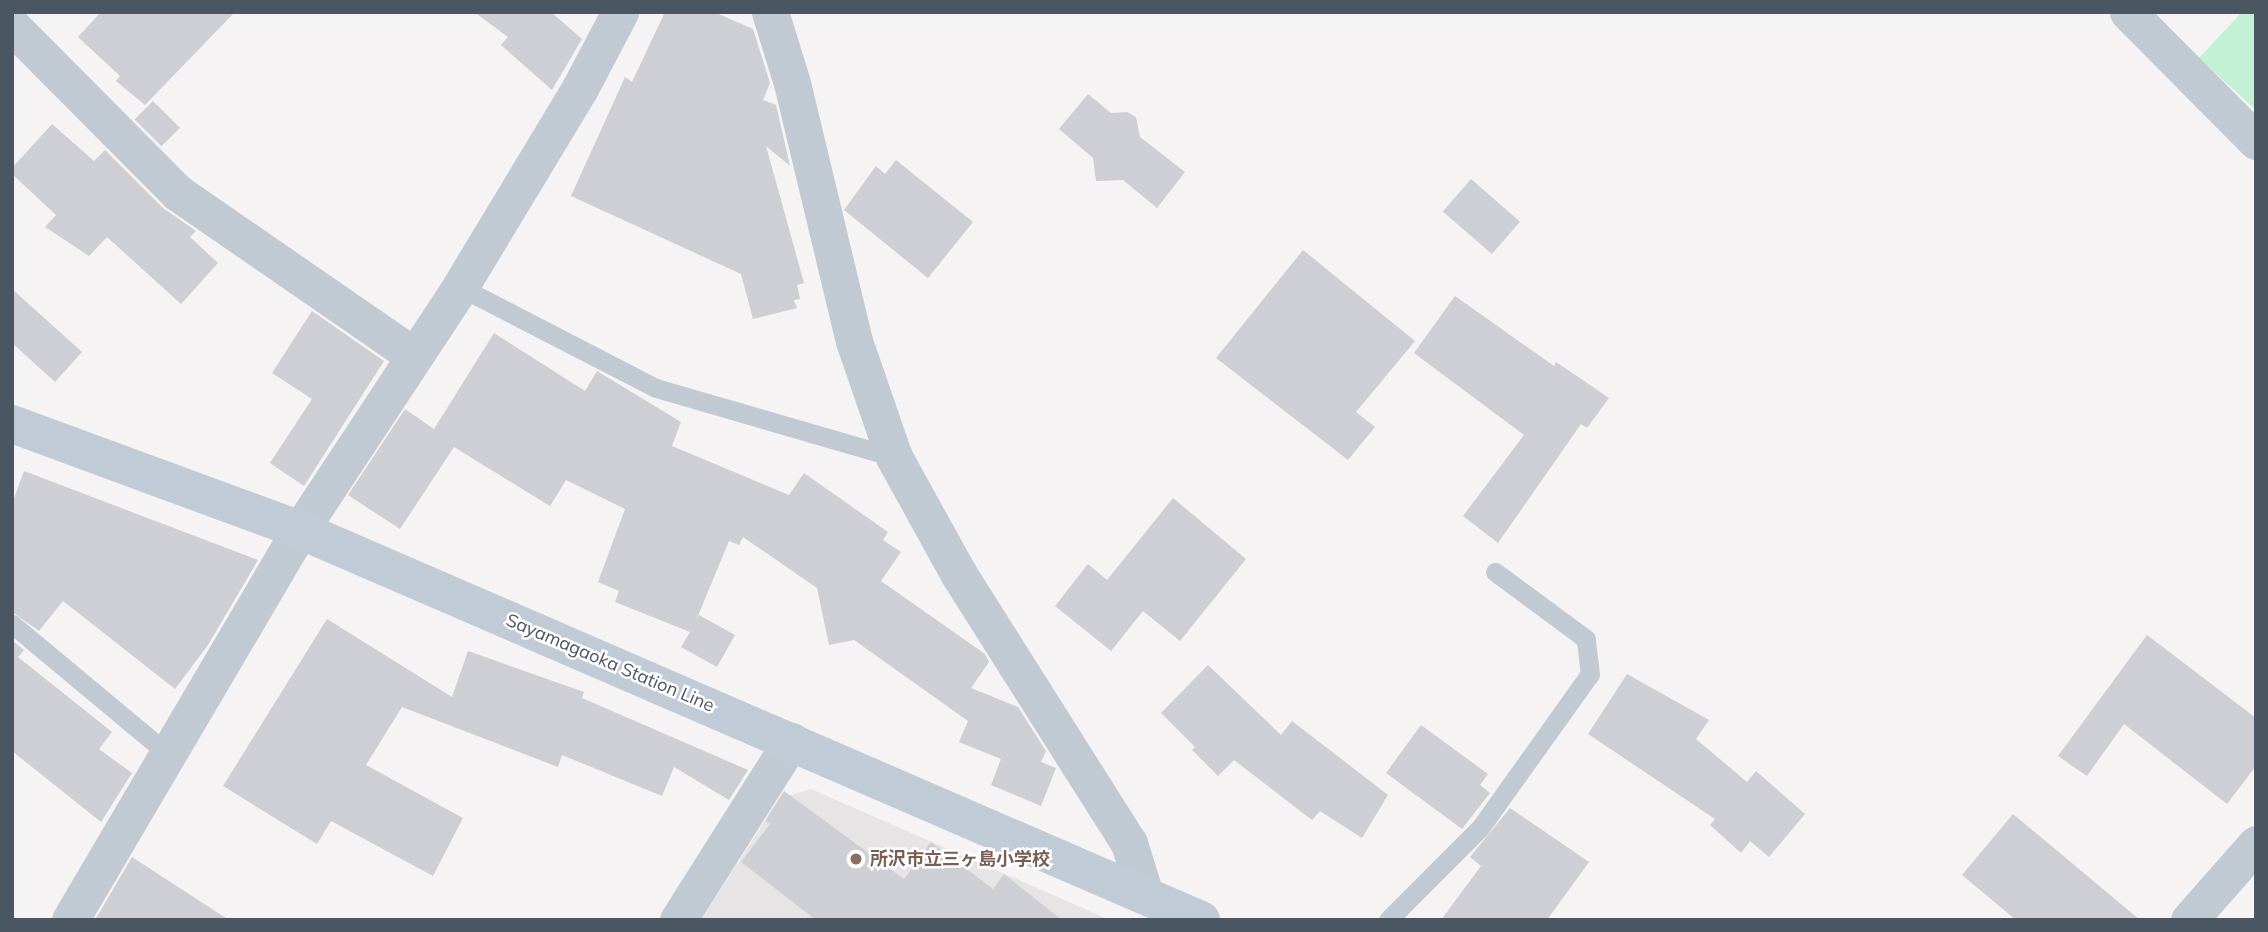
<!DOCTYPE html>
<html>
<head>
<meta charset="utf-8">
<style>
	body { margin:0 }
	#map { position:relative; width:2268px; height:932px; overflow:hidden; background:#f5f3f3; font-family:Mulish,"Noto Sans JP",sans-serif }
	div>[style] { position:absolute }
	.education>* { inset:0; background:#e6e4e5 }
	.green>* { inset:0; background:#c3f1d5 }
	.building>* { inset:0; background:#cdcfd5; transform-origin:0 0 }
	.service>* { height:19px; margin:-9.5px; padding:0 9.5px; transform-origin:9.5px; border-radius:9.5px; background:#c1cad2 }
	.minor>* { height:37px; margin:-18.5px; padding:0 18.5px; transform-origin:18.5px; border-radius:18.5px; background:#c1cad2 }
	.secondary>* { height:38px; margin:-19px; padding:0 19px; transform-origin:19px; border-radius:19px; background:#c1cbd6 }
	.dots>* { width:19px; height:19px; translate:-50% -50%; box-sizing:border-box; border:4px solid #fff; border-radius:50% }
	span { translate:-50% -50%; white-space:nowrap; text-align:center; line-height:1.15; -webkit-text-stroke:5px #fff; paint-order:stroke }
	.street-label { font-size:18px; color:#4a5661 }
	.education-label { font-size:18px; color:#785e54; font-weight:700 }
	.left { translate:0 -50%; text-align:left }
	.frame { position:absolute; inset:0; border:14px solid #4a5661; pointer-events:none }
</style>
</head>
<body>
<div id="map">
	<div class="education">
		<i style="clip-path:polygon(811px 789px,1110px 920px,701px 920px,779px 799px)"></i>
	</div>
	<div class="green">
		<i style="clip-path:polygon(2242px 12px,2256px 12px,2256px 110px,2199px 58px)"></i>
	</div>
	<div class="building">
		<i style="clip-path:polygon(101px 12px,235px 12px,145px 105px,116px 81px,120px 76px,78px 37px)"></i>
		<i style="clip-path:polygon(474px 12px,551px 12px,582px 39px,552px 90px,501px 45px,508px 37px)"></i>
		<i style="clip-path:polygon(665px 12px,714px 12px,753px 29px,770px 83px,763px 100px,776px 105px,790px 166px,766px 146px,804px 283px,797px 285px,800px 299px,794px 300px,797px 308px,753px 319px,741px 274px,571px 196px,625px 77px,632px 82px)"></i>
		<i style="clip-path:polygon(1088px 94px,1111px 113px,1127px 112px,1136px 117px,1140px 137px,1185px 172px,1157px 208px,1123px 180px,1096px 181px,1093px 158px,1059px 129px)"></i>
		<i style="left:153px;top:101px;width:38px;height:26px;rotate:45deg"></i>
		<i style="clip-path:polygon(52px 124px,94px 161px,105px 150px,163px 208px,196px 231px,190px 237px,218px 263px,181px 304px,107px 237px,89px 256px,45px 227px,56px 215px,12px 174px,12px 168px)"></i>
		<i style="clip-path:polygon(896px 160px,973px 222px,928px 278px,844px 210px,876px 166px,885px 174px)"></i>
		<i style="left:1471px;top:179px;width:65px;height:43px;rotate:41deg"></i>
		<i style="clip-path:polygon(1303px 250px,1415px 341px,1356px 412px,1375px 427px,1348px 460px,1216px 358px)"></i>
		<i style="clip-path:polygon(12px 289px,82px 352px,55px 382px,12px 343px)"></i>
		<i style="clip-path:polygon(1455px 296px,1554px 366px,1556px 362px,1609px 398px,1587px 428px,1581px 424px,1498px 543px,1463px 516px,1524px 435px,1414px 353px)"></i>
		<i style="clip-path:polygon(312px 311px,384px 361px,304px 486px,270px 463px,312px 399px,272px 373px)"></i>
		<i style="clip-path:polygon(494px 333px,585px 391px,597px 371px,681px 422px,672px 446px,789px 495px,804px 473px,888px 532px,883px 540px,901px 552px,881px 581px,985px 654px,989px 662px,971px 688px,1018px 707px,1046px 751px,1041px 762px,1056px 768px,1041px 806px,991px 785px,1001px 759px,959px 742px,968px 721px,854px 640px,829px 645px,817px 588px,743px 537px,739px 545px,729px 541px,695px 623px,699px 615px,735px 635px,717px 667px,681px 647px,690px 632px,615px 602px,619px 591px,598px 582px,625px 509px,566px 480px,550px 506px,454px 447px,400px 529px,348px 495px,405px 409px,434px 429px)"></i>
		<i style="clip-path:polygon(24px 471px,258px 560px,208px 645px,175px 689px,63px 601px,39px 631px,12px 612px,12px 504px)"></i>
		<i style="clip-path:polygon(1173px 498px,1246px 559px,1180px 641px,1143px 611px,1111px 651px,1055px 606px,1088px 564px,1107px 580px)"></i>
		<i style="clip-path:polygon(327px 619px,452px 697px,468px 651px,584px 692px,582px 698px,748px 770px,729px 800px,674px 767px,662px 796px,562px 755px,558px 767px,402px 707px,366px 765px,463px 818px,433px 876px,331px 821px,317px 844px,223px 786px)"></i>
		<i style="clip-path:polygon(2147px 635px,2256px 718px,2256px 766px,2227px 804px,2124px 724px,2087px 776px,2058px 756px)"></i>
		<i style="clip-path:polygon(12px 640px,24px 650px,18px 657px,112px 732px,99px 749px,132px 773px,101px 822px,12px 751px)"></i>
		<i style="clip-path:polygon(1208px 665px,1281px 735px,1292px 721px,1388px 795px,1362px 838px,1320px 811px,1312px 820px,1234px 760px,1218px 776px,1192px 750px,1195px 747px,1161px 713px)"></i>
		<i style="clip-path:polygon(1627px 674px,1709px 720px,1696px 739px,1747px 782px,1756px 771px,1805px 814px,1769px 857px,1750px 841px,1741px 853px,1710px 825px,1715px 819px,1588px 734px)"></i>
		<i style="clip-path:polygon(1421px 725px,1488px 774px,1480px 785px,1490px 793px,1462px 829px,1386px 773px)"></i>
		<i style="clip-path:polygon(784px 791px,904px 879px,931px 842px,993px 889px,1004px 874px,1062px 920px,816px 920px,741px 862px,770px 824px,765px 821px)"></i>
		<i style="clip-path:polygon(1510px 808px,1589px 862px,1547px 920px,1441px 920px,1481px 866px,1470px 857px)"></i>
		<i style="clip-path:polygon(2013px 814px,2140px 920px,2016px 920px,1962px 875px)"></i>
		<i style="clip-path:polygon(132px 857px,229px 920px,95px 920px)"></i>
	</div>
	<div class="service">
		<i style="left:460px;top:287px;width:220px;rotate:27.3deg"></i>
		<i style="left:656px;top:388px;width:248px;rotate:16.2deg"></i>
		<i style="left:12px;top:624px;width:203px;rotate:39.8deg"></i>
		<i style="left:1388px;top:920px;width:130px;rotate:-45deg"></i>
		<i style="left:1480px;top:828px;width:189px;rotate:-54.5deg"></i>
		<i style="left:1590px;top:674px;width:35px;rotate:-97deg"></i>
		<i style="left:1586px;top:639px;width:113px;rotate:-143.6deg"></i>
	</div>
	<div class="minor">
		<i style="left:770px;top:12px;width:74px;rotate:72.8deg"></i>
		<i style="left:792px;top:83px;width:265px;rotate:76.5deg"></i>
		<i style="left:854px;top:341px;width:123px;rotate:71deg"></i>
		<i style="left:894px;top:457px;width:132px;rotate:61.1deg"></i>
		<i style="left:958px;top:573px;width:320px;rotate:57.7deg"></i>
		<i style="left:1129px;top:843px;width:54px;rotate:72.9deg"></i>
		<i style="left:2128px;top:12px;width:182px;rotate:45.2deg"></i>
		<i style="left:12px;top:26px;width:235px;rotate:45.2deg"></i>
		<i style="left:178px;top:193px;width:287px;rotate:34.6deg"></i>
		<i style="left:70px;top:920px;width:453px;rotate:-59.5deg"></i>
		<i style="left:300px;top:530px;width:291px;rotate:-56.6deg"></i>
		<i style="left:460px;top:287px;width:232px;rotate:-58.9deg"></i>
		<i style="left:580px;top:88px;width:86px;rotate:-62.2deg"></i>
		<i style="left:678px;top:920px;width:212px;rotate:-57.7deg"></i>
		<i style="left:2189px;top:920px;width:101px;rotate:-48.6deg"></i>
	</div>
	<div class="secondary">
		<i style="left:12px;top:424px;width:307px;rotate:20.2deg"></i>
		<i style="left:300px;top:530px;width:982px;rotate:23.41deg"></i>
	</div>
	<div class="dots">
		<i style="left:856px;top:859px;background:#8d6e63"></i>
	</div>
	<div class="street-label">
		<span style="left:610px;top:663px;rotate:23deg">Sayamagaoka Station Line</span>
	</div>
	<div class="education-label">
		<span class="left" style="left:870px;top:859px">所沢市立三ヶ島小学校</span>
	</div>
	<div class="frame"></div>
</div>
</body>
</html>
